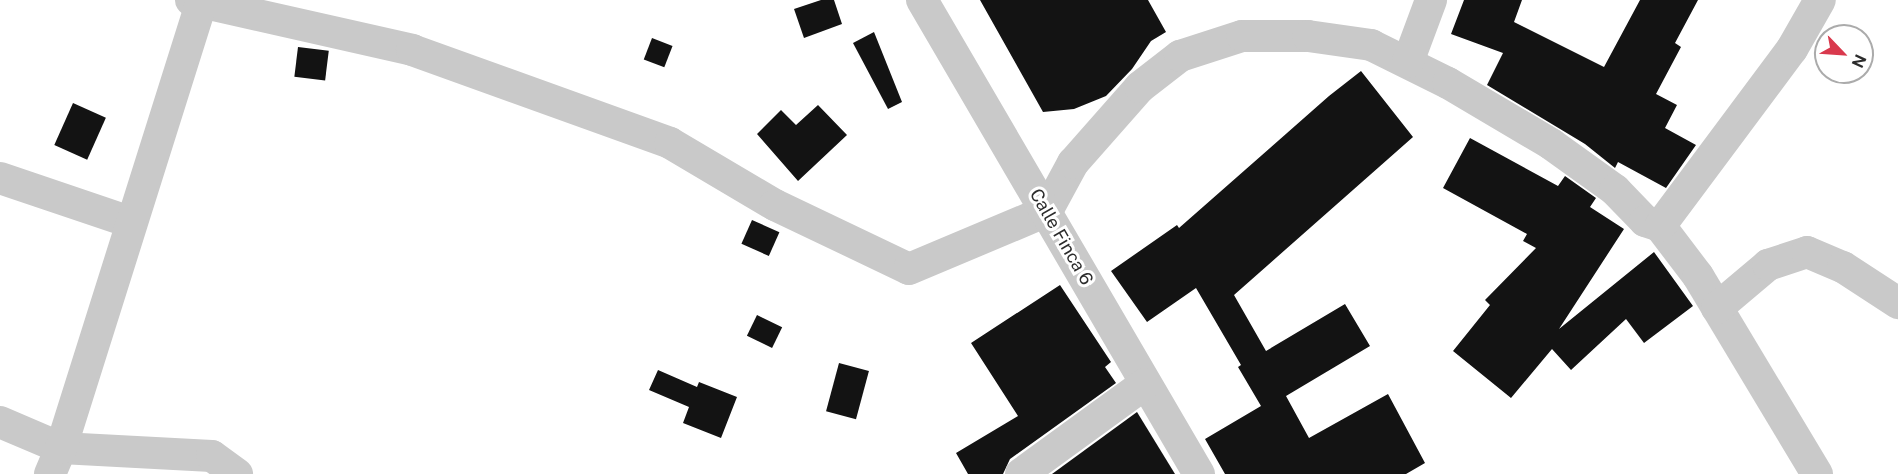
<!DOCTYPE html>
<html>
<head>
<meta charset="utf-8">
<style>
	body { margin:0 }
	#map { position:relative; width:1898px; height:474px; overflow:hidden; background:#fff; font-family:"Public Sans",sans-serif }
	div>[style] { position:absolute }
	.building>* { inset:0; background:#131313; transform-origin:0 0 }
	.minor>* { height:32px; margin:-16px; padding:0 16px; transform-origin:16px; border-radius:16px; background:#c9c9c9 }
	span { translate:-50% -50%; white-space:nowrap; text-align:center; line-height:1.15; -webkit-text-stroke:6px #fff; paint-order:stroke }
	.street-label { font-size:18px; color:#2c2c2c }
	.north { position:absolute; left:1814px; top:24px; width:60px; height:60px; box-sizing:border-box; background:#fff; border:2px solid #ababab; border-radius:50%; rotate:115deg; font-size:16px; font-weight:700; line-height:24px; text-align:center; color:#2c2c2c }
	.north::after { content:''; display:block; margin:auto; width:21px; height:27px; background:#d9394d; clip-path:polygon(50% 0,100% 100%,50% 72%,0 100%) }
</style>
</head>
<body>
<div id="map">
	<div class="building">
		<i style="clip-path:polygon(821px 0,834px 0,842px 24px,804px 38px,794px 9px)"></i>
		<i style="clip-path:polygon(980px 0,1148px 0,1166px 32px,1151px 41px,1132px 69px,1106px 96px,1074px 109px,1043px 112px)"></i>
		<i style="clip-path:polygon(1464px 0,1522px 0,1514px 22px,1604px 67px,1640px 0,1698px 0,1675px 43px,1681px 47px,1656px 94px,1677px 105px,1665px 128px,1696px 145px,1666px 188px,1618px 162px,1615px 168px,1585px 144px,1487px 85px,1503px 53px,1451px 34px)"></i>
		<i style="clip-path:polygon(874px 32px,902px 102px,888px 109px,853px 43px)"></i>
		<i style="left:652px;top:38px;width:22px;height:23px;rotate:21deg"></i>
		<i style="left:298px;top:47px;width:31px;height:30px;rotate:7deg"></i>
		<i style="clip-path:polygon(1361px 71px,1413px 137px,1234px 295px,1266px 351px,1345px 304px,1370px 346px,1286px 396px,1309px 438px,1388px 394px,1425px 463px,1406px 474px,1225px 474px,1205px 439px,1261px 406px,1238px 367px,1241px 365px,1196px 288px,1147px 322px,1111px 271px,1177px 225px,1179px 228px,1329px 96px)"></i>
		<i style="left:73px;top:103px;width:36px;height:46px;rotate:24deg"></i>
		<i style="clip-path:polygon(818px 105px,847px 135px,798px 181px,757px 134px,781px 110px,796px 125px)"></i>
		<i style="clip-path:polygon(1470px 138px,1558px 186px,1565px 176px,1596px 198px,1590px 207px,1624px 229px,1559px 329px,1654px 252px,1693px 306px,1644px 343px,1626px 319px,1571px 370px,1552px 349px,1511px 398px,1453px 351px,1490px 305px,1485px 300px,1536px 248px,1523px 241px,1527px 234px,1443px 188px)"></i>
		<i style="left:752px;top:220px;width:30px;height:26px;rotate:24deg"></i>
		<i style="clip-path:polygon(1060px 285px,1111px 362px,1105px 367px,1116px 383px,1010px 459px,1003px 474px,968px 474px,956px 453px,1018px 416px,971px 343px)"></i>
		<i style="left:757px;top:315px;width:28px;height:23px;rotate:26deg"></i>
		<i style="left:839px;top:363px;width:31px;height:50px;rotate:15deg"></i>
		<i style="clip-path:polygon(658px 370px,697px 387px,699px 382px,737px 397px,721px 438px,683px 423px,689px 407px,649px 390px)"></i>
		<i style="clip-path:polygon(1137px 412px,1175px 474px,1052px 474px)"></i>
	</div>
	<div class="minor">
		<i style="left:191px;top:0;width:227px;rotate:12.7deg"></i>
		<i style="left:412px;top:50px;width:274px;rotate:19.8deg"></i>
		<i style="left:670px;top:143px;width:122px;rotate:30.6deg"></i>
		<i style="left:775px;top:205px;width:148px;rotate:25.5deg"></i>
		<i style="left:909px;top:269px;width:150px;rotate:-22.8deg"></i>
		<i style="left:1047px;top:211px;width:55px;rotate:-61.6deg"></i>
		<i style="left:1073px;top:163px;width:101px;rotate:-48.6deg"></i>
		<i style="left:1140px;top:87px;width:51px;rotate:-37.8deg"></i>
		<i style="left:1180px;top:56px;width:65px;rotate:-17.9deg"></i>
		<i style="left:1242px;top:36px;width:66px"></i>
		<i style="left:1308px;top:36px;width:64px;rotate:8.1deg"></i>
		<i style="left:1371px;top:45px;width:86px;rotate:26.3deg"></i>
		<i style="left:1448px;top:83px;width:120px;rotate:30.6deg"></i>
		<i style="left:1551px;top:144px;width:79px;rotate:35.7deg"></i>
		<i style="left:1615px;top:190px;width:43px;rotate:45.9deg"></i>
		<i style="left:1645px;top:221px;width:16px;rotate:18deg"></i>
		<i style="left:1660px;top:226px;width:63px;rotate:52.8deg"></i>
		<i style="left:1698px;top:276px;width:231px;rotate:59deg"></i>
		<i style="left:922px;top:0;width:549px;rotate:59.7deg"></i>
		<i style="left:1408px;top:62px;width:66px;rotate:-69.6deg"></i>
		<i style="left:0;top:178px;width:137px;rotate:18.7deg"></i>
		<i style="left:1660px;top:226px;width:221px;rotate:-53.3deg"></i>
		<i style="left:1792px;top:49px;width:56px;rotate:-60.3deg"></i>
		<i style="left:1717px;top:308px;width:67px;rotate:-40.1deg"></i>
		<i style="left:1768px;top:265px;width:41px;rotate:-18.4deg"></i>
		<i style="left:1807px;top:252px;width:39px;rotate:23deg"></i>
		<i style="left:1843px;top:267px;width:66px;rotate:33.2deg"></i>
		<i style="left:0;top:422px;width:66px;rotate:23.1deg"></i>
		<i style="left:61px;top:448px;width:151px;rotate:3deg"></i>
		<i style="left:212px;top:456px;width:31px;rotate:36deg"></i>
		<i style="left:50px;top:474px;width:28px;rotate:-67deg"></i>
		<i style="left:61px;top:448px;width:470px;rotate:-72.5deg"></i>
		<i style="left:1021px;top:474px;width:153px;rotate:-36deg"></i>
	</div>
	<div class="street-label">
		<span style="left:1061px;top:237px;rotate:60deg">Calle Finca 6</span>
	</div>
	<div class="north">N</div>
</div>
</body>
</html>
